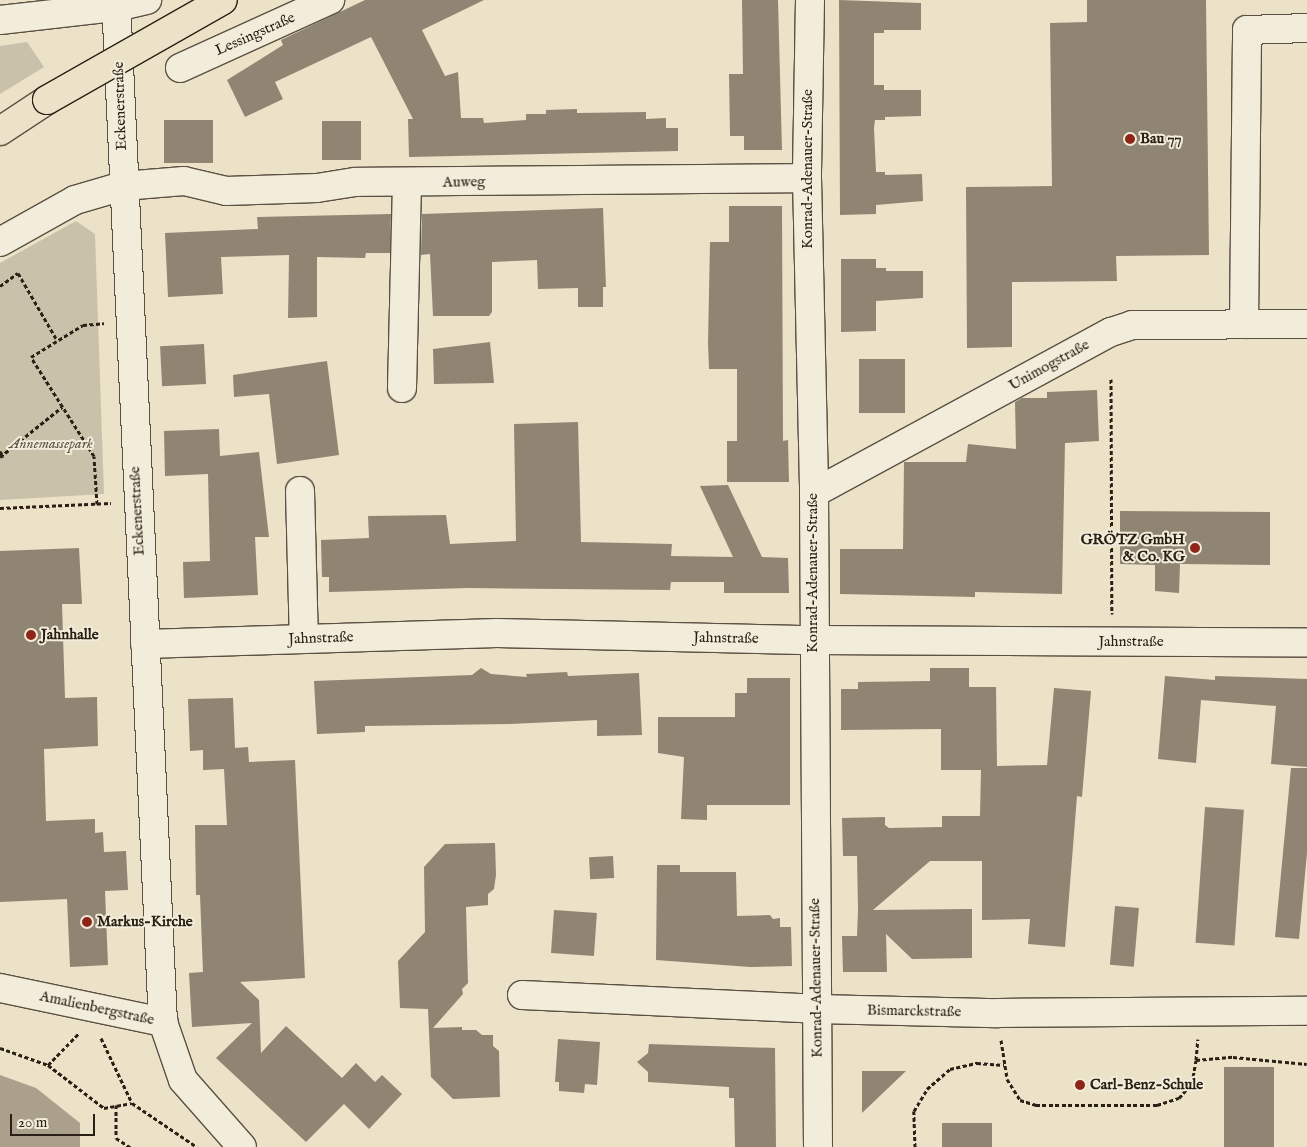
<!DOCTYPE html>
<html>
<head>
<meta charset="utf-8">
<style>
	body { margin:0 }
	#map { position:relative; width:1307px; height:1147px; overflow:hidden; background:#ebe2c8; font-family:"IM FELL English",serif }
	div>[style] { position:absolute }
	.green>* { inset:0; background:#cac1aa }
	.water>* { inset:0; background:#aaa08b }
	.building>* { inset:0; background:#8f8572; transform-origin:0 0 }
	.path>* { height:3px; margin-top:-1.5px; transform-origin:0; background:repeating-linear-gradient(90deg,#2b2015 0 4px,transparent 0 6.5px) }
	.roads { filter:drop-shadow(1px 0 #5b5042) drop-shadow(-1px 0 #5b5042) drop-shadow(0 1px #5b5042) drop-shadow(0 -1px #5b5042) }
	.minor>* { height:28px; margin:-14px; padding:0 14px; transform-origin:14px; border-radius:14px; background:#f2ecdb }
	.major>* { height:28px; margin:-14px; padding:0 14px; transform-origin:14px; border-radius:14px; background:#ebe2c8 }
	.bridges { filter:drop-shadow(1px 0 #2b2015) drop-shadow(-1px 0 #2b2015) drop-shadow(0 1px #2b2015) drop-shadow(0 -1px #2b2015) }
	.major-bridge>* { height:28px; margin:-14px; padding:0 14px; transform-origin:14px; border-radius:14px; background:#ebe2c8 }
	.dots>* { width:14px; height:14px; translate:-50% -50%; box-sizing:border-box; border:2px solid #f2ecdb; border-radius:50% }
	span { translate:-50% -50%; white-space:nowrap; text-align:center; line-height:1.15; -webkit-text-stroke:4px #f2ecdb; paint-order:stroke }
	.street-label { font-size:15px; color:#2b2015 }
	.poi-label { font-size:15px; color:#2b2015; font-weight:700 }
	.left { translate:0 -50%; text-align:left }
	.right { translate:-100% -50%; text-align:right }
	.park-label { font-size:15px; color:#5b5042; font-style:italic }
	.scale { position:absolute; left:10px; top:1114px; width:85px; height:22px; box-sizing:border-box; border:2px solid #2b2015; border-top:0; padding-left:6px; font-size:15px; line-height:18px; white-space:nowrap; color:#2b2015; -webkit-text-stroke:4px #f2ecdb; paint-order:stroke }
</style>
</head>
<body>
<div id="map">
	<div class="green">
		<i style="clip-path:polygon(27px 42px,44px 67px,0 94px,0 46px)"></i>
		<i style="clip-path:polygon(76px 221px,95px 234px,104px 494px,0 500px,0 263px)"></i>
	</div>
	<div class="water">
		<i style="clip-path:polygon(0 1075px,36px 1088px,80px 1123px,80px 1147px,0 1147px)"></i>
	</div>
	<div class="building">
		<i style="clip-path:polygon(365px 0,484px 0,422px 30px,445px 76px,458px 72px,461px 118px,483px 118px,484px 123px,526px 120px,526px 114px,546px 114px,546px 110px,577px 109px,577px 113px,646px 112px,646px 119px,666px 118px,666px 128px,678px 128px,678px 151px,409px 157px,408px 119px,413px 119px,371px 37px,275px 82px,283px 99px,245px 117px,227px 80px,283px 45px,281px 40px)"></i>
		<i style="clip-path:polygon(742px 0,778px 0,782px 150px,744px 150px,744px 136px,730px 136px,729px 74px,743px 74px)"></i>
		<i style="clip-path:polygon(839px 0,921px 3px,921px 30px,884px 30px,884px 33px,874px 33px,874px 85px,884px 85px,884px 90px,921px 90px,921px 116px,885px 117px,885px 120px,875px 120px,874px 128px,876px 172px,885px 172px,885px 175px,922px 174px,923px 201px,876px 205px,876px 214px,840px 215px)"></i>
		<i style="clip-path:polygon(1087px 0,1206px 0,1209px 255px,1116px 256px,1117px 281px,1012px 282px,1012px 347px,967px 348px,966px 187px,1052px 186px,1050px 23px,1087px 22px)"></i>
		<i style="left:213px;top:120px;width:43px;height:49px;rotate:90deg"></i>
		<i style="left:322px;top:121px;width:39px;height:39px"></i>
		<i style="clip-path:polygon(729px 206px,782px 206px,783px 441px,788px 440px,789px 482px,727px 482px,727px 441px,737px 441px,737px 369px,709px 369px,708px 343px,710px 242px,729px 242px)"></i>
		<i style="clip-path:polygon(603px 208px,606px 287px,603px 287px,603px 307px,578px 307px,578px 288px,538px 289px,537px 260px,492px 262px,492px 312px,489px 316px,433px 316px,430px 254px,421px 255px,422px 214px)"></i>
		<i style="clip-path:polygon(391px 214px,390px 253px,366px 253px,365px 258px,317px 257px,317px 317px,288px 318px,289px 255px,221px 257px,223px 294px,168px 297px,165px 233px,258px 229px,257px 217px)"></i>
		<i style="clip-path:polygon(841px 259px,876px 259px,876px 268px,886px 268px,886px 271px,923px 271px,923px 298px,876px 301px,876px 331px,841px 332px)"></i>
		<i style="clip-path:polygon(490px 342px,494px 383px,434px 384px,433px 349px)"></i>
		<i style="left:204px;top:344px;width:40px;height:44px;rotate:87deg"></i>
		<i style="left:859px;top:359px;width:46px;height:54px"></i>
		<i style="clip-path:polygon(327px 361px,339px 455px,277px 464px,269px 394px,234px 397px,233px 375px)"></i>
		<i style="clip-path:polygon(1097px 390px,1099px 441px,1065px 443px,1062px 594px,975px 592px,975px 597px,840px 594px,840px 549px,903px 549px,904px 462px,966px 462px,968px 444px,1016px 449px,1015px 402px,1022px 398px,1047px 398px,1047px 392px)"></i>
		<i style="clip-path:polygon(578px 422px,581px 542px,672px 544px,671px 556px,733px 557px,700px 486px,728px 485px,762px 557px,788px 558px,789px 593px,724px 593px,724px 582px,671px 582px,670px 590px,468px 588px,329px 592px,329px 577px,322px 577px,321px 540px,369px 538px,368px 516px,446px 515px,450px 544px,516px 541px,514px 424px)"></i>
		<i style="clip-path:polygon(219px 429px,220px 456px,259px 452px,269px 537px,255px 537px,258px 595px,184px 598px,183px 562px,210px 561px,208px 474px,165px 476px,164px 431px)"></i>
		<i style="clip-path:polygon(1120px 511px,1270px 512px,1270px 565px,1180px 564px,1179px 593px,1155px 591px,1155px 565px,1120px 564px)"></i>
		<i style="clip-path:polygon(79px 548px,82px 604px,62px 604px,65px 698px,97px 697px,98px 746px,44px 749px,46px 821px,95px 819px,95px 833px,103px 832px,104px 852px,126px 851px,128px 890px,105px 891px,108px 965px,70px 967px,67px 899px,0 902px,0 551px)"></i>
		<i style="clip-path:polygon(481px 668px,491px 674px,527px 677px,526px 674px,567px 672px,568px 676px,639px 673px,642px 735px,597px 736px,597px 720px,510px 724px,365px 726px,365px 732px,317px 734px,314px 681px,472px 675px)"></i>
		<i style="clip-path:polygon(930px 668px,969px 668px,969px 687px,996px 687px,997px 766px,1047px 765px,1054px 688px,1091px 691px,1082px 797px,1077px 796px,1065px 947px,1028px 944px,1030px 919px,982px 920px,982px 861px,930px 861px,873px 910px,972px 909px,972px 958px,912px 959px,886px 934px,887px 972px,843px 972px,842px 936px,857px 936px,858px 910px,857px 856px,843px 856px,842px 818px,885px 817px,885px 825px,889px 828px,942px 827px,942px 816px,980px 816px,981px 770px,941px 770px,941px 729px,841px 730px,841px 689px,858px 689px,858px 682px,930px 681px)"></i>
		<i style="clip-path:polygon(1165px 676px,1215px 680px,1215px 676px,1307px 679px,1307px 767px,1271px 764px,1276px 706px,1201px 700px,1196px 763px,1158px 759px)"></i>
		<i style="clip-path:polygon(747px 678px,790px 678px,790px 805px,707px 805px,707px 820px,681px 819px,684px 757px,658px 753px,658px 717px,735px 717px,735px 693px,747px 693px)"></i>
		<i style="clip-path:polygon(233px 698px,235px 748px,248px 747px,249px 762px,295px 760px,305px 978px,240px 982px,259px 1000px,261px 1053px,286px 1026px,342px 1078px,356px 1063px,375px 1082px,382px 1075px,402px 1094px,369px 1129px,344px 1104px,306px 1142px,216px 1058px,252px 1023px,192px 1027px,189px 973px,203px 972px,200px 895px,196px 895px,195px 825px,227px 825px,224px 769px,203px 770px,203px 750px,190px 751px,188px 699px)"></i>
		<i style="clip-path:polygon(1291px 768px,1307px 768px,1307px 853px,1299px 939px,1275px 937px)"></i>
		<i style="left:1205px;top:807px;width:39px;height:136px;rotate:4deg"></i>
		<i style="clip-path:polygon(495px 843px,496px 875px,494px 889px,488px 894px,488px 905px,466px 907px,468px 983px,462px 989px,463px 994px,433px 1028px,462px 1027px,462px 1030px,476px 1030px,482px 1035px,493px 1035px,493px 1046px,499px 1051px,500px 1097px,453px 1099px,431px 1077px,428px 1009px,400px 1008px,398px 961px,425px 932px,424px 867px,445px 844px)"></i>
		<i style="left:613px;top:856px;width:22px;height:24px;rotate:87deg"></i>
		<i style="clip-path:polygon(657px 865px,680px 865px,680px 872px,736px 872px,737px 916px,770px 915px,773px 919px,780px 918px,780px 927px,791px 927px,792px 966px,750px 967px,656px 960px)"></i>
		<i style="left:1115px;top:906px;width:24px;height:59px;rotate:5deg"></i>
		<i style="left:554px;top:910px;width:43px;height:43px;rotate:4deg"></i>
		<i style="clip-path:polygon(558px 1039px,600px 1042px,597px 1085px,585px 1084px,584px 1093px,559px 1091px,559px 1082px,555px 1082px)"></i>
		<i style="clip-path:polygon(649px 1044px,775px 1048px,776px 1147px,735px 1147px,734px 1098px,729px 1098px,729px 1087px,648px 1082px,648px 1072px,637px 1062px,648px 1053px)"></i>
		<i style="left:1274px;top:1067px;width:80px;height:50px;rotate:90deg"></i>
		<i style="clip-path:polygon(862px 1071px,906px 1071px,862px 1113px)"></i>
		<i style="left:992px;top:1123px;width:24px;height:50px;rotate:90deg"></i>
	</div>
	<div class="path">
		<i style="left:0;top:286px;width:22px;rotate:-36deg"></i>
		<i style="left:18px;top:273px;width:78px;rotate:59.8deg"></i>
		<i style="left:1111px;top:379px;width:235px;rotate:89.8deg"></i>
		<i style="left:0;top:451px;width:7px;rotate:63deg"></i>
		<i style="left:0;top:457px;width:80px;rotate:-38.9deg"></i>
		<i style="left:97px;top:504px;width:48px;rotate:-93.6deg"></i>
		<i style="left:94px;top:456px;width:117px;rotate:-122.5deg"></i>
		<i style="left:31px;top:357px;width:61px;rotate:-31.6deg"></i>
		<i style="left:83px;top:325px;width:21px;rotate:-5deg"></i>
		<i style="left:0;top:508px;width:111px;rotate:-2.6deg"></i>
		<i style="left:101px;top:1038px;width:72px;rotate:64.5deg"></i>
		<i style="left:132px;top:1103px;width:78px;rotate:34.1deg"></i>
		<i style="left:1001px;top:1040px;width:39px;rotate:81deg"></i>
		<i style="left:1007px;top:1079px;width:25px;rotate:58deg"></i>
		<i style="left:1020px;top:1100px;width:17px;rotate:17deg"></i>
		<i style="left:1036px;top:1105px;width:121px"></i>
		<i style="left:1157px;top:1105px;width:23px;rotate:-18deg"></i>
		<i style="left:1179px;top:1098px;width:20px;rotate:-49deg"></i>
		<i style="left:1192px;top:1083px;width:23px;rotate:-80deg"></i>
		<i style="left:1196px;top:1060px;width:37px;rotate:-5deg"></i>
		<i style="left:1233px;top:1057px;width:74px;rotate:5.4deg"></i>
		<i style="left:0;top:1048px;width:51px;rotate:19.5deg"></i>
		<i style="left:48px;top:1065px;width:71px;rotate:37.5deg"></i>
		<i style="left:104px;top:1108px;width:28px;rotate:-10deg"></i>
		<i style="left:1196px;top:1060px;width:21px;rotate:-85deg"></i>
		<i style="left:48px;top:1065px;width:45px;rotate:-45.9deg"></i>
		<i style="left:116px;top:1105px;width:33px;rotate:90deg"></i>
		<i style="left:116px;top:1138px;width:17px;rotate:33deg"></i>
		<i style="left:915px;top:1147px;width:36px;rotate:-92deg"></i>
		<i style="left:914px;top:1111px;width:26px;rotate:-59deg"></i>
		<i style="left:927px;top:1089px;width:30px;rotate:-41deg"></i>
		<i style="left:950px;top:1069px;width:28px;rotate:-13deg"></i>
		<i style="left:977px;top:1063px;width:27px;rotate:4deg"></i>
	</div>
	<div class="roads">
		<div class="minor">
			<i style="left:116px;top:0;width:1023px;rotate:87.37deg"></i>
			<i style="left:163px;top:1022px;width:61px;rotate:71deg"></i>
			<i style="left:183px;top:1080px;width:89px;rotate:48.6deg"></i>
			<i style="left:810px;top:0;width:178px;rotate:91deg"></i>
			<i style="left:807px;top:178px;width:315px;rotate:88.7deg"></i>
			<i style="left:814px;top:493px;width:654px;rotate:89.65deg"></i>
			<i style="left:0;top:20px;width:117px;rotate:-6.4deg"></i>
			<i style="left:116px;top:7px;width:32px;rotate:-13deg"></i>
			<i style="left:180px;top:68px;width:165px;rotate:-24.4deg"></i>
			<i style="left:0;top:242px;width:86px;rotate:-29.2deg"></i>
			<i style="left:75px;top:200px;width:50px;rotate:-16.3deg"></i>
			<i style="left:123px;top:186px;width:61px;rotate:-4.7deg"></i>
			<i style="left:184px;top:181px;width:43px;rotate:13.4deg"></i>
			<i style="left:226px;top:191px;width:91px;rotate:-1.9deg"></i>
			<i style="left:317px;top:188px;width:39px;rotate:-9deg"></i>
			<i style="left:356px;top:182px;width:451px;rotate:-0.5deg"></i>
			<i style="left:1244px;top:324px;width:294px;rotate:-89.4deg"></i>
			<i style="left:1247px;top:30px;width:60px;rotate:-1.9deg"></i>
			<i style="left:402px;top:388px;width:205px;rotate:-88.6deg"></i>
			<i style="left:300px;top:491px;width:148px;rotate:88.5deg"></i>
			<i style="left:814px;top:493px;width:338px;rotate:-28.5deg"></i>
			<i style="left:1111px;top:332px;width:22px;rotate:-18deg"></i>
			<i style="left:1132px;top:325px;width:175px;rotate:-0.3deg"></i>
			<i style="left:145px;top:644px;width:352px;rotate:-1.8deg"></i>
			<i style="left:497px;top:633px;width:315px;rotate:1.3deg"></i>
			<i style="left:812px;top:640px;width:495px;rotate:0.3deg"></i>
			<i style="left:0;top:988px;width:167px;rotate:11.8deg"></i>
			<i style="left:522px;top:995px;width:294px;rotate:2.7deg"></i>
			<i style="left:816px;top:1009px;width:182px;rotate:1.3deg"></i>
			<i style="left:998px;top:1013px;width:309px;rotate:-0.4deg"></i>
		</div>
		<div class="major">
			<i style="left:0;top:131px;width:56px;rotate:-33.4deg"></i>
		</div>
	</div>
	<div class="bridges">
		<div class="major-bridge">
			<i style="left:47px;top:100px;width:202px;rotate:-29.6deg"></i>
		</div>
	</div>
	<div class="dots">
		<i style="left:1130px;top:139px;background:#8f2418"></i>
		<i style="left:1195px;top:548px;background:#8f2418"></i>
		<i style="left:31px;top:635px;background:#8f2418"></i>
		<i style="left:87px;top:922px;background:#8f2418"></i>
		<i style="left:1080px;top:1085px;background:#8f2418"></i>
	</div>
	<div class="street-label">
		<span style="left:255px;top:34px;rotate:-24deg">Lessingstraße</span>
		<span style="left:120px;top:106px;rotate:-92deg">Eckenerstraße</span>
		<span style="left:808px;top:169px;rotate:-90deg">Konrad-Adenauer-Straße</span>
		<span style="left:464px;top:182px;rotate:-1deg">Auweg</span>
		<span style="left:1049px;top:365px;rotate:-29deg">Unimogstraße</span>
		<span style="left:137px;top:511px;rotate:-93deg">Eckenerstraße</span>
		<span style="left:813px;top:573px;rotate:-90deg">Konrad-Adenauer-Straße</span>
		<span style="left:321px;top:638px;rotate:-2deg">Jahnstraße</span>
		<span style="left:726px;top:638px;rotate:1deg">Jahnstraße</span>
		<span style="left:1131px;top:642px">Jahnstraße</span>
		<span style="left:816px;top:978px;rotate:-91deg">Konrad-Adenauer-Straße</span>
		<span style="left:97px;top:1008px;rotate:12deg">Amalienbergstraße</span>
		<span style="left:914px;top:1011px;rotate:1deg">Bismarckstraße</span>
	</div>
	<div class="poi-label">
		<span class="left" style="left:1140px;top:139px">Bau 77</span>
		<span class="right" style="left:1185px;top:548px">GRÖTZ GmbH<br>&amp; Co. KG</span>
		<span class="left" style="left:41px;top:635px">Jahnhalle</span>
		<span class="left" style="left:97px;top:922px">Markus-Kirche</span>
		<span class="left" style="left:1090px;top:1085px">Carl-Benz-Schule</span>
	</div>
	<div class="park-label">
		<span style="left:51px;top:444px">Annemassepark</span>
	</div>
	<div class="scale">20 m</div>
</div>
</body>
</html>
